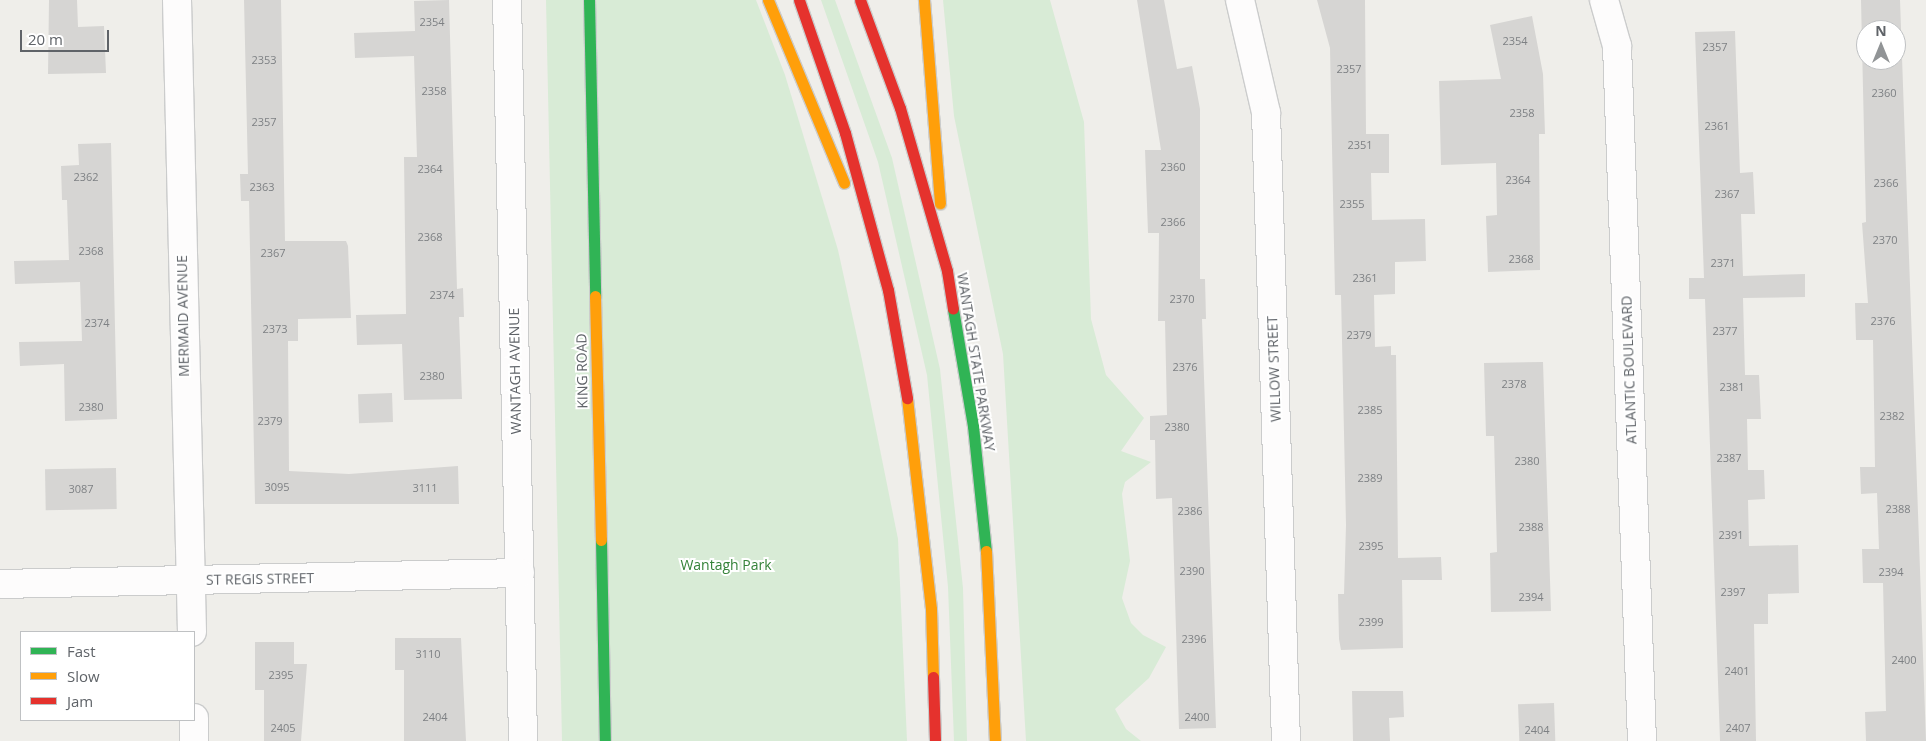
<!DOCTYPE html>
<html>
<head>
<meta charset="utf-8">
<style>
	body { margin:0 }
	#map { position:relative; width:1926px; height:741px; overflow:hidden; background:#efeeea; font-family:"Open Sans",sans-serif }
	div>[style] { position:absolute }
	.green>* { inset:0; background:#d8ebd6 }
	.building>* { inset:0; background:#d6d5d3; transform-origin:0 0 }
	.roads { filter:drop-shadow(1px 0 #cbcccc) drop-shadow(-1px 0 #cbcccc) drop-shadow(0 1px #cbcccc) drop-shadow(0 -1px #cbcccc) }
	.street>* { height:28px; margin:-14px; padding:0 14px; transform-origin:14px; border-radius:14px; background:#fdfcfc }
	.fast>* { height:11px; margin:-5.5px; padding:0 5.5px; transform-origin:5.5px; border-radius:5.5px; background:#30b455 }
	.slow>* { height:11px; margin:-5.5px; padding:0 5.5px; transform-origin:5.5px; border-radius:5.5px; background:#ff9f0a }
	.jam>* { height:11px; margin:-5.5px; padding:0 5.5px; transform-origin:5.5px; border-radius:5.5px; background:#e5322d }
	span { translate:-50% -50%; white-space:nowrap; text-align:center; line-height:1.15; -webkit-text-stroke:4px #fff; paint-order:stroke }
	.number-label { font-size:11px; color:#7e8184 }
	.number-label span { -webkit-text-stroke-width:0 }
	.street-label { font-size:14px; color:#5f6368 }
	.park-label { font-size:14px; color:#348238 }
	.legend { position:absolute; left:20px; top:631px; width:175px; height:90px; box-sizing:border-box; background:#fff; border:1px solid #bfc1c3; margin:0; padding:6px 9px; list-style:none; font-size:15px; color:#5f6368 }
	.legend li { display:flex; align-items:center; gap:10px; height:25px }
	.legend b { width:25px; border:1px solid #bfc1c3 }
	.north { position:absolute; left:1856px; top:20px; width:50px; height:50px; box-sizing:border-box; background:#fff; border:1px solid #bfc1c3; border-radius:50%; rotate:0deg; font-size:14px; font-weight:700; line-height:20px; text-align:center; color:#5f6368 }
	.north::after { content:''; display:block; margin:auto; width:18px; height:22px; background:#919496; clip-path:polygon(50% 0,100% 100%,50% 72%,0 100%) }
	.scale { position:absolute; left:20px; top:30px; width:89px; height:22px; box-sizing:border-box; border:2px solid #5f6368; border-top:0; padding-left:6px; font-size:15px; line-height:18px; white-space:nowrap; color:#5f6368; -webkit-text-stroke:4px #fff; paint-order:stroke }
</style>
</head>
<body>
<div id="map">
	<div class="green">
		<i style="clip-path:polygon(546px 0,756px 0,785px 75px,838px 250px,861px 355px,898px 539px,907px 741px,562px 741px)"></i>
		<i style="clip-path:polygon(821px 0,835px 0,892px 158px,940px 369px,963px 588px,967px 741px,954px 741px,948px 587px,927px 375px,878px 162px)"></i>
		<i style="clip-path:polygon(943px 0,1050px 0,1084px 122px,1091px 319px,1106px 375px,1144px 418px,1121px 451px,1151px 462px,1125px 482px,1122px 494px,1130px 561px,1122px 598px,1131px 623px,1143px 635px,1166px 647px,1149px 678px,1115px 709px,1126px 729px,1141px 741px,1026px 741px,1003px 354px,954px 116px)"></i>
	</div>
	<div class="building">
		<i style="clip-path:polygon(49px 0,77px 0,78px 27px,104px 26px,106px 73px,48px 74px)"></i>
		<i style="clip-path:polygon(244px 0,281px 0,285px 241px,346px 241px,348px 246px,351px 318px,298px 319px,298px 341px,288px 341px,289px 471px,349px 474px,458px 466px,459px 504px,255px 504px,249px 201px,241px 201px,240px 174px,248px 174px)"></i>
		<i style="clip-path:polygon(449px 0,457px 289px,463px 288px,464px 317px,459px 317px,462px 399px,404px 400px,402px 344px,357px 345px,356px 315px,406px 314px,404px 157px,417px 157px,414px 56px,355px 58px,354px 33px,415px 31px,414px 1px)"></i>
		<i style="clip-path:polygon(1137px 0,1164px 0,1177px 69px,1192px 66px,1200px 109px,1200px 279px,1205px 279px,1206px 319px,1202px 319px,1216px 728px,1179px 729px,1172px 498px,1156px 499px,1155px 440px,1150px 440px,1150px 416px,1167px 415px,1165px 321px,1158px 321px,1159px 233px,1148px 233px,1145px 150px,1161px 150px)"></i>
		<i style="clip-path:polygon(1317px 0,1365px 0,1366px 134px,1389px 134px,1389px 173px,1371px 173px,1372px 220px,1425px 219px,1426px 261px,1395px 262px,1395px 294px,1374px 295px,1375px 347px,1391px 346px,1391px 355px,1396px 355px,1398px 558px,1441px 557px,1442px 580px,1402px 580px,1403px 648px,1341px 650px,1339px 639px,1338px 594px,1344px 594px,1346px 525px,1341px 295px,1335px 295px,1330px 48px)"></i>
		<i style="clip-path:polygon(evenodd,1861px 0,1900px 0,1926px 741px,1866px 741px,1865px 712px,1886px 711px,1883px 583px,1863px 583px,1862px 549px,1879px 549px,1877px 493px,1861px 494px,1860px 467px,1875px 467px,1873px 340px,1856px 340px,1855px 303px,1868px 303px,1862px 223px,1866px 222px,1861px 0,1866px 30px,1896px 30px,1896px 60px,1866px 60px,1866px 30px)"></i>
		<i style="clip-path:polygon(1532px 16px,1543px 74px,1545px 134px,1539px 134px,1540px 270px,1488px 272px,1486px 216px,1497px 215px,1496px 163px,1441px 165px,1439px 81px,1501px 79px,1490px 25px)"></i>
		<i style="clip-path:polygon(1735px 31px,1740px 173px,1753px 172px,1755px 214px,1741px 214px,1743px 276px,1805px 274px,1805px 297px,1743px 298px,1745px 375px,1759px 375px,1761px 419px,1747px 419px,1748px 470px,1764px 470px,1765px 499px,1748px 500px,1749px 546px,1798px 545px,1799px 593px,1768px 594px,1768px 624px,1754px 624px,1756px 741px,1720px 741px,1705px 299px,1689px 299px,1689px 278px,1704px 278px,1695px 32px)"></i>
		<i style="clip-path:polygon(111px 143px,117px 419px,65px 421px,64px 364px,20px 366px,19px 342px,82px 341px,80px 282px,15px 284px,14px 261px,69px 260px,67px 200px,62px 200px,61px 166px,79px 165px,78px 144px)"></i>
		<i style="clip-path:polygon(1543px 362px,1551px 611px,1491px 612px,1490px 553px,1497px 552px,1494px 436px,1486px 436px,1484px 363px)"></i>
		<i style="left:392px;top:393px;width:29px;height:34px;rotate:88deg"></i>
		<i style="left:116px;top:468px;width:41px;height:71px;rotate:89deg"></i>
		<i style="clip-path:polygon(395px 638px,461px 638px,466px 741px,404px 741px,404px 670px,395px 670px)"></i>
		<i style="clip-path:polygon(255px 642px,294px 642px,294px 664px,307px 664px,301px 741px,264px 741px,264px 690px,255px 690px)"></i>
		<i style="clip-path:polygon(1352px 691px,1403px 691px,1404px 717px,1389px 718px,1390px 741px,1353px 741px)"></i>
		<i style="left:1554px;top:703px;width:38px;height:36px;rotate:88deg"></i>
	</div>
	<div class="roads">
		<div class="street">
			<i style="left:177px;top:0;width:632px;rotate:88.64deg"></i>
			<i style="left:507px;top:0;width:741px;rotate:88.76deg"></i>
			<i style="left:1240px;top:0;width:116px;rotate:77deg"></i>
			<i style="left:1266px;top:113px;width:628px;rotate:88.18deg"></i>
			<i style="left:1604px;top:0;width:48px;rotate:74.2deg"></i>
			<i style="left:1617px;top:46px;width:695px;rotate:87.94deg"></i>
			<i style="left:0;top:584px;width:520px;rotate:-1.21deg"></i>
			<i style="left:194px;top:718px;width:23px;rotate:90deg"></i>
		</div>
		<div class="fast">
			<i style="left:589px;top:0;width:296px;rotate:88.8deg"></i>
			<i style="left:953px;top:309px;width:119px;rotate:80.3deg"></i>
			<i style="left:973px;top:426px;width:126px;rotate:84.1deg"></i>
			<i style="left:601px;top:540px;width:201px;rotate:88.9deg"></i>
		</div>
		<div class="slow">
			<i style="left:768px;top:0;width:198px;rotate:67.4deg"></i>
			<i style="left:924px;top:0;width:204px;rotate:85.5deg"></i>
			<i style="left:595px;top:296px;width:244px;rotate:88.6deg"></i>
			<i style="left:907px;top:398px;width:212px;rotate:83.5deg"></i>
			<i style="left:931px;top:609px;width:68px;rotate:88.3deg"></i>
			<i style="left:986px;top:551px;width:190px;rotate:87.3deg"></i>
		</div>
		<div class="jam">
			<i style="left:799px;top:0;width:141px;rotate:70.9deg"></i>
			<i style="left:845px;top:133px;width:163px;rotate:74.7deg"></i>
			<i style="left:888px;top:290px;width:110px;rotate:80deg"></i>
			<i style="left:860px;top:0;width:115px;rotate:69.7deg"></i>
			<i style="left:900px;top:108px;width:170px;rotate:73.9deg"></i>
			<i style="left:947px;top:271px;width:38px;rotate:81deg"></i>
			<i style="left:933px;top:677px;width:64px;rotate:88.2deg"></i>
		</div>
	</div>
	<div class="number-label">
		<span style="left:432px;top:22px">2354</span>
		<span style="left:1515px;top:41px">2354</span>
		<span style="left:1715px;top:47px">2357</span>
		<span style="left:264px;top:60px">2353</span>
		<span style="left:1349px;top:69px">2357</span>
		<span style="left:434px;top:91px">2358</span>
		<span style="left:1884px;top:93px">2360</span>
		<span style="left:1522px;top:113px">2358</span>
		<span style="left:264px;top:122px">2357</span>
		<span style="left:1717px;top:126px">2361</span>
		<span style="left:1360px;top:145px">2351</span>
		<span style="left:1173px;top:167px">2360</span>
		<span style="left:430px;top:169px">2364</span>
		<span style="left:86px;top:177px">2362</span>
		<span style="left:1518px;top:180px">2364</span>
		<span style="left:1886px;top:183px">2366</span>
		<span style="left:262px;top:187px">2363</span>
		<span style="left:1727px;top:194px">2367</span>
		<span style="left:1352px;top:204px">2355</span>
		<span style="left:1173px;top:222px">2366</span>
		<span style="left:430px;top:237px">2368</span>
		<span style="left:1885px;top:240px">2370</span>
		<span style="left:91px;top:251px">2368</span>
		<span style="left:273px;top:253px">2367</span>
		<span style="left:1521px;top:259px">2368</span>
		<span style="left:1723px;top:263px">2371</span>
		<span style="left:1365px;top:278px">2361</span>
		<span style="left:442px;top:295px">2374</span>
		<span style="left:1182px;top:299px">2370</span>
		<span style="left:1883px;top:321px">2376</span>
		<span style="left:97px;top:323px">2374</span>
		<span style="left:275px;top:329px">2373</span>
		<span style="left:1725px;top:331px">2377</span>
		<span style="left:1359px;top:335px">2379</span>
		<span style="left:1185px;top:367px">2376</span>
		<span style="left:432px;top:376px">2380</span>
		<span style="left:1514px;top:384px">2378</span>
		<span style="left:1732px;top:387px">2381</span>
		<span style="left:91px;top:407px">2380</span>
		<span style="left:1370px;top:410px">2385</span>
		<span style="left:1892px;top:416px">2382</span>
		<span style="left:270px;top:421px">2379</span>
		<span style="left:1177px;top:427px">2380</span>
		<span style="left:1729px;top:458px">2387</span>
		<span style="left:1527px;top:461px">2380</span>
		<span style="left:1370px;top:478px">2389</span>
		<span style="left:277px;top:487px">3095</span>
		<span style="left:425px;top:488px">3111</span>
		<span style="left:81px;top:489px">3087</span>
		<span style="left:1898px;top:509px">2388</span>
		<span style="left:1190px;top:511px">2386</span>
		<span style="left:1531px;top:527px">2388</span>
		<span style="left:1731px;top:535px">2391</span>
		<span style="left:1371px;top:546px">2395</span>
		<span style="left:1192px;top:571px">2390</span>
		<span style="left:1891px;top:572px">2394</span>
		<span style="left:1733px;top:592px">2397</span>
		<span style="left:1531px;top:597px">2394</span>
		<span style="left:1371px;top:622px">2399</span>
		<span style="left:1194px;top:639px">2396</span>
		<span style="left:428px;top:654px">3110</span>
		<span style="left:1904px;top:660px">2400</span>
		<span style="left:1737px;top:671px">2401</span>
		<span style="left:281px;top:675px">2395</span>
		<span style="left:435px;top:717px">2404</span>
		<span style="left:1197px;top:717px">2400</span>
		<span style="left:283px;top:728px">2405</span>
		<span style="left:1738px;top:728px">2407</span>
		<span style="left:1537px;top:730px">2404</span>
	</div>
	<div class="street-label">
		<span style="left:183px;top:316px;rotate:-91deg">MERMAID AVENUE</span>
		<span style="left:976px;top:362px;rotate:81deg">WANTAGH STATE PARKWAY</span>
		<span style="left:1274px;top:369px;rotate:-92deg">WILLOW STREET</span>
		<span style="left:1629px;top:370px;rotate:-92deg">ATLANTIC BOULEVARD</span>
		<span style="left:515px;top:371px;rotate:-91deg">WANTAGH AVENUE</span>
		<span style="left:582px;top:371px;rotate:-91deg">KING ROAD</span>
		<span style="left:260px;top:579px;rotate:-1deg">ST REGIS STREET</span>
	</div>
	<div class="park-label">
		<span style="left:726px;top:565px">Wantagh Park</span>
	</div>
	<ul class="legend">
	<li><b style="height:6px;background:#30b455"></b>Fast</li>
	<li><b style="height:6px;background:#ff9f0a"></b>Slow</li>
	<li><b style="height:6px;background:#e5322d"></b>Jam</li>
	</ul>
	<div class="north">N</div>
	<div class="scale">20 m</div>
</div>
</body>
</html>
